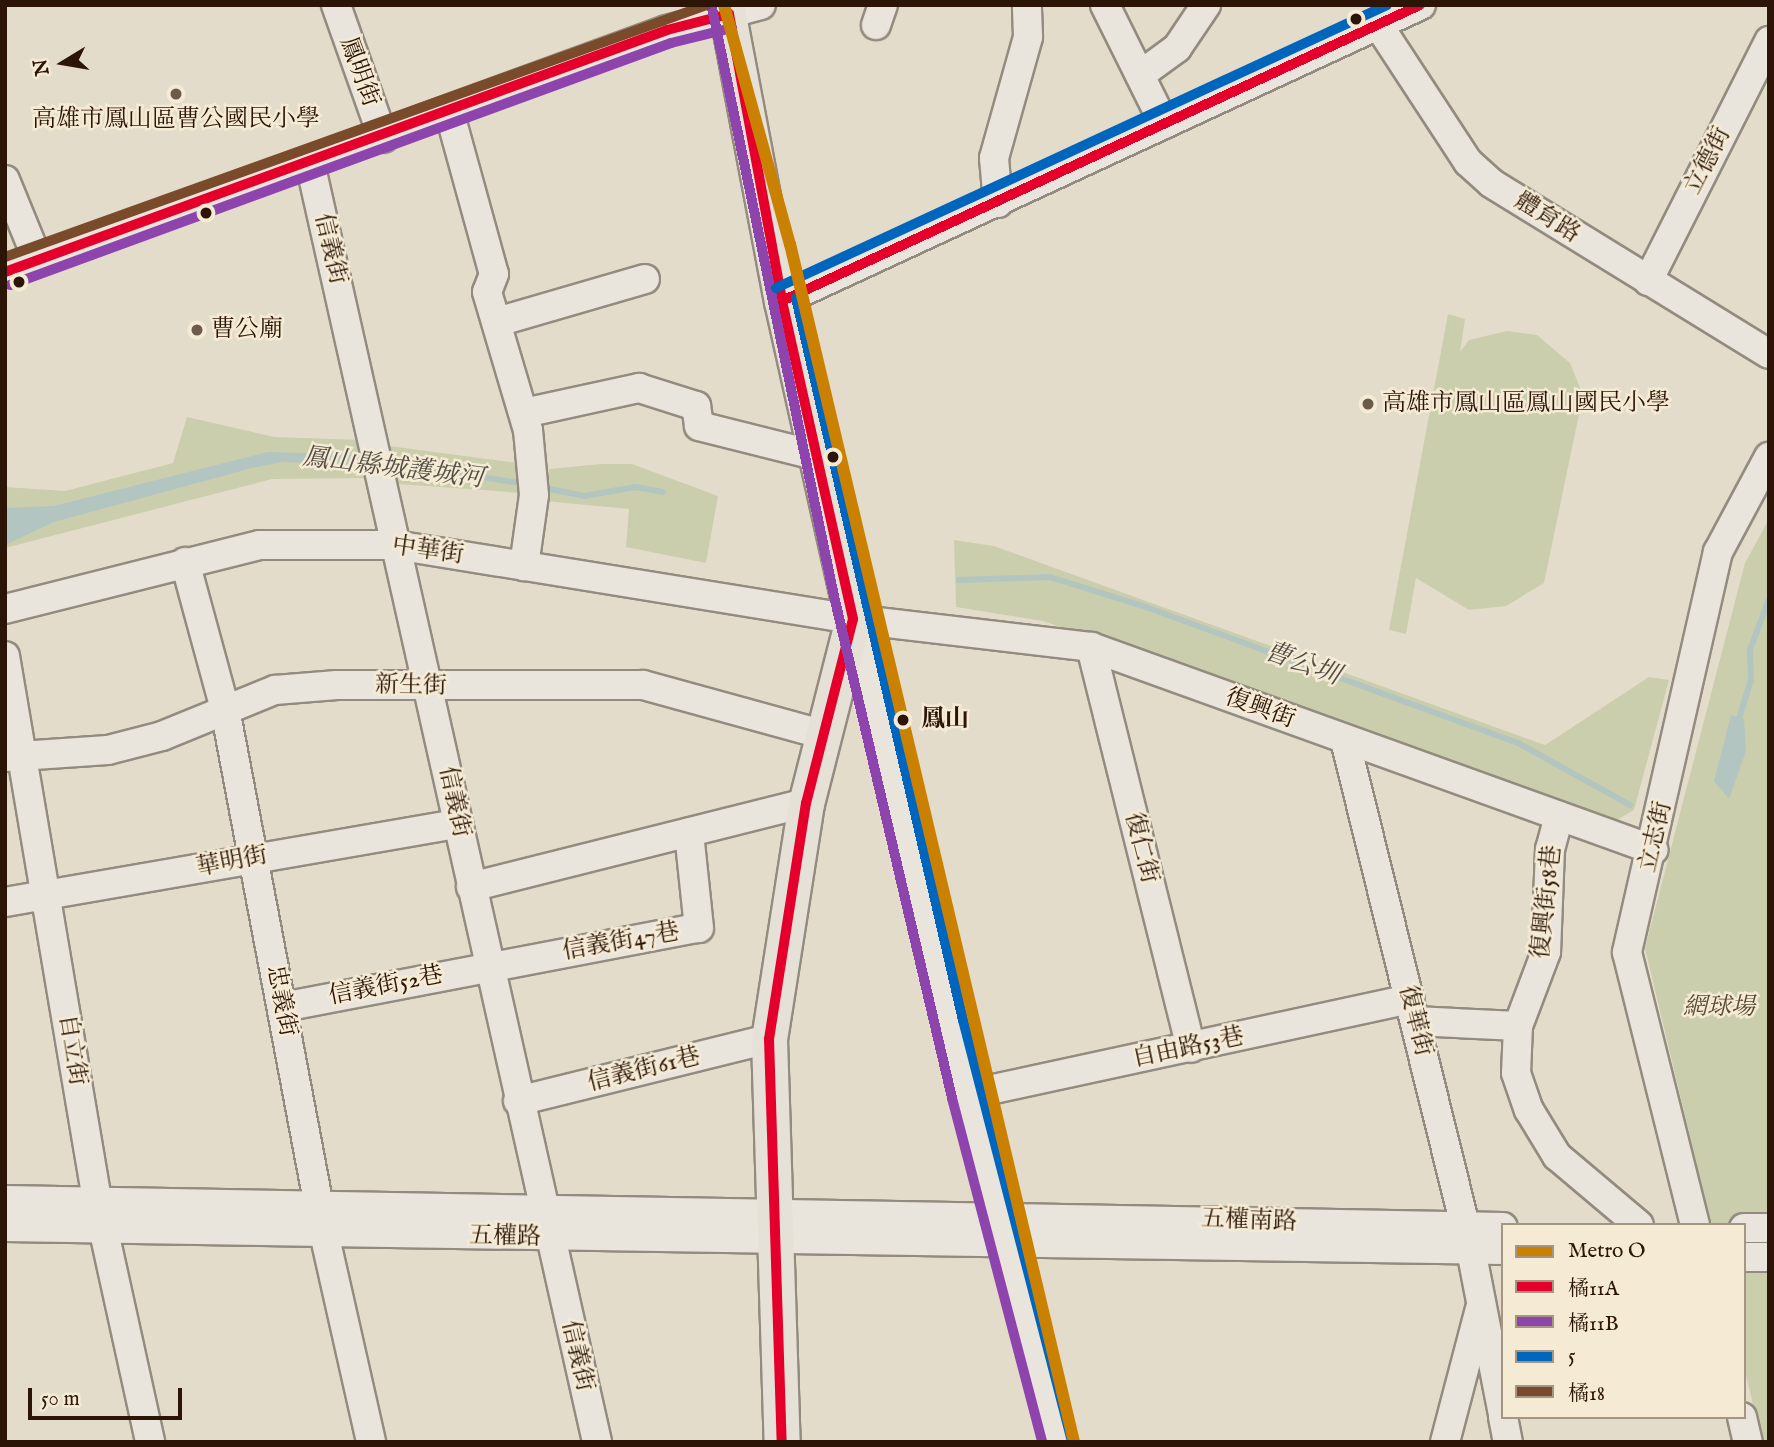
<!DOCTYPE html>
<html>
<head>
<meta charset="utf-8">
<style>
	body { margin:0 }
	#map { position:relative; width:1774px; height:1447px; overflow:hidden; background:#e4dcca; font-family:"IM FELL English","Noto Serif TC",serif }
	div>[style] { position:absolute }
	.green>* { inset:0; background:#cbceac }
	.water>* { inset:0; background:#b2c5c0 }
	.stream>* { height:6px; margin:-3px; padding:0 3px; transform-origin:3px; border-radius:3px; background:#b2c5c0 }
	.roads { filter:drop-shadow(2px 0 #938b7f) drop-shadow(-2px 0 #938b7f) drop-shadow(0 2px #938b7f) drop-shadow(0 -2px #938b7f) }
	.minor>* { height:28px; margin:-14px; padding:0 14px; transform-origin:14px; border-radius:14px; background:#eae5dc }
	.major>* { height:35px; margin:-17.5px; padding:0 17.5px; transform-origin:17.5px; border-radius:17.5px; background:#e6e1d7 }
	.bus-1>* { height:10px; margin:-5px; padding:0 5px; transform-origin:5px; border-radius:5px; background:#e4002b }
	.bus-2>* { height:10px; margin:-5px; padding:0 5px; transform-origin:5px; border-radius:5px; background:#8e44ad }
	.bus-3>* { height:10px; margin:-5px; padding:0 5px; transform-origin:5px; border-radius:5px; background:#0065bd }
	.bus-4>* { height:10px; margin:-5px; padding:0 5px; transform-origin:5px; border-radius:5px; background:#7a4b2a }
	.metro-1>* { height:12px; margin:-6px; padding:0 6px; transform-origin:6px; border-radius:6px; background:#ca8102 }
	.dots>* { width:19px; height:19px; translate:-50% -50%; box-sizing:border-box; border:4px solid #f5ebd5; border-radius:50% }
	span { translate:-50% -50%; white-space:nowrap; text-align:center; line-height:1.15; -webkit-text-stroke:5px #f5ebd5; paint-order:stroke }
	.street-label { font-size:24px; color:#2c1507 }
	.poi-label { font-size:24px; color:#2c1507 }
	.left { translate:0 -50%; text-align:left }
	.stop-label { font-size:24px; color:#2c1507; font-weight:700 }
	.park-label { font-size:24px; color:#564931; font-style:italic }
	.water-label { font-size:26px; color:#544f46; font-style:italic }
	.frame { position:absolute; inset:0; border:7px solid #2c1507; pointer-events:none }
	.legend { position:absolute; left:1501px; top:1223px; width:245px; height:196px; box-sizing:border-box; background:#f5ebd5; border:2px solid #a59583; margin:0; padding:9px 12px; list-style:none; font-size:21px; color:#2c1507 }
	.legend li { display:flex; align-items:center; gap:14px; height:35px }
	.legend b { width:35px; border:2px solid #a59583 }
	.north { position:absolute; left:28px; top:28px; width:70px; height:70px; -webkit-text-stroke:5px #f5ebd5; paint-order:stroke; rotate:259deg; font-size:19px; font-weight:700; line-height:28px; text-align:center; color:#2c1507 }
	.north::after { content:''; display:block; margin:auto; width:24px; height:32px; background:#2c1507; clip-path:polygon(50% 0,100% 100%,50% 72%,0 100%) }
	.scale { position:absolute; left:28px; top:1388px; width:154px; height:32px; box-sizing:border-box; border:4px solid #2c1507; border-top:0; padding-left:9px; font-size:21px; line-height:24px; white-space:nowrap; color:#2c1507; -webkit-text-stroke:5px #f5ebd5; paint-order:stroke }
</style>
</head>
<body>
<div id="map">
	<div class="green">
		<i style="clip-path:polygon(1448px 314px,1465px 319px,1460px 352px,1469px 340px,1507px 331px,1537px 335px,1570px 363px,1583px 395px,1544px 583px,1506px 606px,1469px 610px,1416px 578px,1406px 634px,1389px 630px)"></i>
		<i style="clip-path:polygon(187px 417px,274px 437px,361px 440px,369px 478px,272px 479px,5px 548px,5px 487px,65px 491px,173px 463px)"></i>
		<i style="clip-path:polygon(389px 446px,526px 464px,523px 493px,397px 484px)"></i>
		<i style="clip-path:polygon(601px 464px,632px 464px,718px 496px,706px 563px,626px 547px,629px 509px,545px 501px,549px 469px)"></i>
		<i style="clip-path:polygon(1769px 519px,1769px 1442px,1762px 1442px,1744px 1367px,1744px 1225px,1711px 1225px,1645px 948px,1745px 563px)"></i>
		<i style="clip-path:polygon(954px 540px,994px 546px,1545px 745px,1649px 677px,1669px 680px,1634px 810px,1617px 820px,1043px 621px,956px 607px)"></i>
	</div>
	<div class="water">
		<i style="clip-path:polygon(268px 452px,364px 455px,366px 465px,283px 462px,252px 468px,54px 522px,5px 545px,5px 508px,54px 506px)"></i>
		<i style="clip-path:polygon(1731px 715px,1744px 719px,1746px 751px,1729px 799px,1714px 781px)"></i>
	</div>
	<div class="stream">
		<i style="left:385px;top:462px;width:143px;rotate:8.9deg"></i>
		<i style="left:540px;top:487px;width:45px;rotate:11.6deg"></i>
		<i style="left:584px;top:496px;width:52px;rotate:-10deg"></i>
		<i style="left:635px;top:487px;width:28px;rotate:10deg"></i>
		<i style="left:959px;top:580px;width:91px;rotate:-1.9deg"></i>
		<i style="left:1050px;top:577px;width:101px;rotate:17.4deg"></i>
		<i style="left:1146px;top:607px;width:398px;rotate:20.1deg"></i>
		<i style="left:1520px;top:744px;width:126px;rotate:29deg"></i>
		<i style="left:1737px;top:725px;width:47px;rotate:-72.7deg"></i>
		<i style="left:1751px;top:680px;width:30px;rotate:-92deg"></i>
		<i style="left:1750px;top:650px;width:54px;rotate:-69.6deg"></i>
	</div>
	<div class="roads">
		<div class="minor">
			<i style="left:336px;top:5px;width:141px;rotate:70.5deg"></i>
			<i style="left:1105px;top:5px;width:133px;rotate:63.6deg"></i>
			<i style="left:876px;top:25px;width:21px;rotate:-71deg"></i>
			<i style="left:1379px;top:26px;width:163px;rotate:56.8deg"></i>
			<i style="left:1468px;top:162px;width:31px;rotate:42deg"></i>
			<i style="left:1491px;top:183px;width:326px;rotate:31.6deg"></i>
			<i style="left:1140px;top:75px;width:46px;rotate:-36.1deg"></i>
			<i style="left:1177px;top:48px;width:52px;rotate:-56deg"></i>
			<i style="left:449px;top:111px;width:169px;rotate:74.6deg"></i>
			<i style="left:494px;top:274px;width:19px;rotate:111deg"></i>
			<i style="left:487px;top:292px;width:144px;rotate:73.5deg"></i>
			<i style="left:528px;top:430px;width:65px;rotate:84.7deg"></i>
			<i style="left:534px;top:495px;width:72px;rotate:98deg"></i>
			<i style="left:310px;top:163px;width:1311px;rotate:77.35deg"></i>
			<i style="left:5px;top:180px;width:87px;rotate:67.8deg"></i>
			<i style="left:998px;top:203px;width:45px;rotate:-95.1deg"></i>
			<i style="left:994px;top:158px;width:126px;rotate:-74.3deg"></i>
			<i style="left:1028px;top:37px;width:32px;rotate:-92deg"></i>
			<i style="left:5px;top:272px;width:705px;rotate:-20.08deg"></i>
			<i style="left:667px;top:30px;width:97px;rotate:-14.9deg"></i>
			<i style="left:1648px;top:281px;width:269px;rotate:-63.2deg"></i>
			<i style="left:782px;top:301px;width:704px;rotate:-24.85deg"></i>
			<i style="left:497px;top:322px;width:154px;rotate:-16.2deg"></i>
			<i style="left:524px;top:413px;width:118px;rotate:-12.3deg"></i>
			<i style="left:639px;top:388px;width:60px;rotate:17.5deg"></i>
			<i style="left:696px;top:406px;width:20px;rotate:81deg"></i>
			<i style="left:699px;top:426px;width:123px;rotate:14.1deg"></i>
			<i style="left:185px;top:562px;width:152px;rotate:74.8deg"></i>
			<i style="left:225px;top:709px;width:533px;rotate:79.3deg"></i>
			<i style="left:324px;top:1233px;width:214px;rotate:77.3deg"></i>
			<i style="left:5px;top:609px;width:263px;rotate:-14.1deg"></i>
			<i style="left:260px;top:545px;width:135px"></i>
			<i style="left:395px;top:545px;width:464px;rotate:9.2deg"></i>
			<i style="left:853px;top:619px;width:240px;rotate:6.7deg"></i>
			<i style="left:1091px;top:647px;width:598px;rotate:19.83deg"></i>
			<i style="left:853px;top:619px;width:489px;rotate:76.6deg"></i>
			<i style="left:966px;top:1095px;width:359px;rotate:75.3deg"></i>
			<i style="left:1091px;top:647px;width:413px;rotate:76deg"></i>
			<i style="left:5px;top:656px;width:552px;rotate:80.4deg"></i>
			<i style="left:97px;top:1200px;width:248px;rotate:77.6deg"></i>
			<i style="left:1345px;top:740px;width:525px;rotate:76.12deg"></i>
			<i style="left:1471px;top:1250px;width:167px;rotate:79deg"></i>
			<i style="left:5px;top:757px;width:103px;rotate:-3.9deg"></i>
			<i style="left:108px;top:750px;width:56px;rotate:-14.5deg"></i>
			<i style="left:162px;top:736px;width:122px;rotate:-22.2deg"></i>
			<i style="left:275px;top:690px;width:62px;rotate:-4.6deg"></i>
			<i style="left:337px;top:685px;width:306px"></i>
			<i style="left:643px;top:685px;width:185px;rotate:15.4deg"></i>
			<i style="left:1559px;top:816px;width:34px;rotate:105deg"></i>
			<i style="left:1550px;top:849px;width:103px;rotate:92.2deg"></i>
			<i style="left:1546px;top:952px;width:79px;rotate:110.7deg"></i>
			<i style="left:1518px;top:1026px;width:47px;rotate:92.4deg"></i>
			<i style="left:1516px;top:1073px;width:39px;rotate:71deg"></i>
			<i style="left:1529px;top:1110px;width:54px;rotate:58.7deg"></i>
			<i style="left:1557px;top:1156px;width:107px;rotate:40.1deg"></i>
			<i style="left:471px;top:887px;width:345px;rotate:-14.1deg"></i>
			<i style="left:5px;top:902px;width:460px;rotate:-9.8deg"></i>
			<i style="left:283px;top:1007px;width:423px;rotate:-10.8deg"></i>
			<i style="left:699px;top:928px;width:96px;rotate:-96deg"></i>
			<i style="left:1415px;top:1021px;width:103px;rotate:2.8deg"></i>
			<i style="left:966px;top:1095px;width:454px;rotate:-12.2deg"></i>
			<i style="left:518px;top:1101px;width:259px;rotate:-13.9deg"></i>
			<i style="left:5px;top:1200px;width:1498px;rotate:1.03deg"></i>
			<i style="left:1695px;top:1225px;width:281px;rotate:-104deg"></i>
			<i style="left:1627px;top:952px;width:410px;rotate:-77.2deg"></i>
			<i style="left:1718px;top:552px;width:108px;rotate:-61.8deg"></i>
			<i style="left:5px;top:1227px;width:1498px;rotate:0.88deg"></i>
			<i style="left:1744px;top:1228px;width:25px"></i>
			<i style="left:1744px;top:1257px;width:25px"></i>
			<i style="left:1503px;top:1417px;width:25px;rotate:79deg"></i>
			<i style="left:1742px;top:1417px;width:26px;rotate:77deg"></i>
			<i style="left:1445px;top:1442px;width:138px;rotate:-75.3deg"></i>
		</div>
		<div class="major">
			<i style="left:726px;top:5px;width:301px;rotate:79.3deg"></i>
			<i style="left:782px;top:301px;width:326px;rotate:77.4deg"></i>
			<i style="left:853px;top:619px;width:190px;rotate:104.3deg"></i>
			<i style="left:806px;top:803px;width:239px;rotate:98.9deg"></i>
			<i style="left:769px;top:1039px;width:403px;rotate:88.2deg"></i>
		</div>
	</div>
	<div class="bus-1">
		<i style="left:729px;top:14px;width:292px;rotate:79.5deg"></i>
		<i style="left:782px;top:301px;width:326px;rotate:77.4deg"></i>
		<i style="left:853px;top:619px;width:190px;rotate:104.3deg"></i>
		<i style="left:806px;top:803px;width:239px;rotate:98.9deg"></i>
		<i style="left:769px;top:1039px;width:403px;rotate:88.2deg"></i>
		<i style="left:5px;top:272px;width:705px;rotate:-20.08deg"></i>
		<i style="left:667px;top:30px;width:64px;rotate:-14.5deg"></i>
		<i style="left:782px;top:301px;width:703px;rotate:-24.89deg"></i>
	</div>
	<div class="bus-2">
		<i style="left:712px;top:8px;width:601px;rotate:78.28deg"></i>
		<i style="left:834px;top:596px;width:516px;rotate:76.77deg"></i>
		<i style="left:952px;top:1098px;width:356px;rotate:75.3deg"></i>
		<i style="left:10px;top:285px;width:704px;rotate:-20.11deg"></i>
		<i style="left:671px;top:43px;width:63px;rotate:-13.8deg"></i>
	</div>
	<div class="bus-3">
		<i style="left:776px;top:288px;width:673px;rotate:-24.85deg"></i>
		<i style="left:796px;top:298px;width:741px;rotate:76.98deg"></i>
		<i style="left:963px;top:1020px;width:433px;rotate:75.5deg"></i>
	</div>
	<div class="bus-4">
		<i style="left:5px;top:257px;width:746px;rotate:-19.75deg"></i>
	</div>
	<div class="metro-1">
		<i style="left:724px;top:5px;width:248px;rotate:74.6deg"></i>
		<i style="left:790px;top:244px;width:1231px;rotate:76.66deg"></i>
	</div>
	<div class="dots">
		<i style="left:1356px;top:19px;background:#2c1507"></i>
		<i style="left:176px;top:94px;background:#6c5b4b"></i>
		<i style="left:206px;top:213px;background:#2c1507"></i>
		<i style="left:19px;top:282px;background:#2c1507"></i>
		<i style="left:197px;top:330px;background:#6c5b4b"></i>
		<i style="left:1368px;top:404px;background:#6c5b4b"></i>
		<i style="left:833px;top:457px;background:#2c1507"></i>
		<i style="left:903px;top:720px;background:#2c1507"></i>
	</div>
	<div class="street-label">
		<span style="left:359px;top:72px;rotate:70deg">鳳明街</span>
		<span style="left:1708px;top:161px;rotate:-63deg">立德街</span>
		<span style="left:1547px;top:218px;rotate:32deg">體育路</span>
		<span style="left:330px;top:249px;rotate:77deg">信義街</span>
		<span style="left:428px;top:551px;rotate:8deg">中華街</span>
		<span style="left:411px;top:686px;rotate:1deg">新生街</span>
		<span style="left:1260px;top:709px;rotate:20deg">復興街</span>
		<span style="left:454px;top:802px;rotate:78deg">信義街</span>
		<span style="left:1656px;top:837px;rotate:-77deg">立志街</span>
		<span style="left:1141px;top:848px;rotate:76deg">復仁街</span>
		<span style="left:232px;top:862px;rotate:-11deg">華明街</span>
		<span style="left:1547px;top:902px;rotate:-84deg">復興街58巷</span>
		<span style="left:621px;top:942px;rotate:-10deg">信義街47巷</span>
		<span style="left:386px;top:986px;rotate:-11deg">信義街52巷</span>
		<span style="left:281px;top:1001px;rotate:79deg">忠義街</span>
		<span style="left:1415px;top:1021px;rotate:76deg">復華街</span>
		<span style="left:1188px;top:1048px;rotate:-12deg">自由路53巷</span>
		<span style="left:72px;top:1050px;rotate:81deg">自立街</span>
		<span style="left:644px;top:1070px;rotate:-14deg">信義街61巷</span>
		<span style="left:1249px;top:1221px;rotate:2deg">五權南路</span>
		<span style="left:505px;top:1237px;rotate:1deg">五權路</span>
		<span style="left:577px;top:1356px;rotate:77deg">信義街</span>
	</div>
	<div class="poi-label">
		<span style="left:176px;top:120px">高雄市鳳山區曹公國民小學</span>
		<span class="left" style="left:211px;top:330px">曹公廟</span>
		<span class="left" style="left:1382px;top:404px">高雄市鳳山區鳳山國民小學</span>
	</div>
	<div class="stop-label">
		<span class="left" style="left:921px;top:720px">鳳山</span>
	</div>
	<div class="park-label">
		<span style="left:1719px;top:1008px">網球場</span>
	</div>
	<div class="water-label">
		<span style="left:393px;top:468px;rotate:7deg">鳳山縣城護城河</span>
		<span style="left:1302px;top:664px;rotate:20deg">曹公圳</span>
	</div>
	<div class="frame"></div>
	<ul class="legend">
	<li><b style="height:9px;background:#ca8102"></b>Metro O</li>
	<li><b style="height:9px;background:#e4002b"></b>橘11A</li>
	<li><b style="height:9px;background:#8e44ad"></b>橘11B</li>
	<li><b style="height:9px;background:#0065bd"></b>5</li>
	<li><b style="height:9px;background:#7a4b2a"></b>橘18</li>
	</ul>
	<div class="north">N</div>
	<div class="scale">50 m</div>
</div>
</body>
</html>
